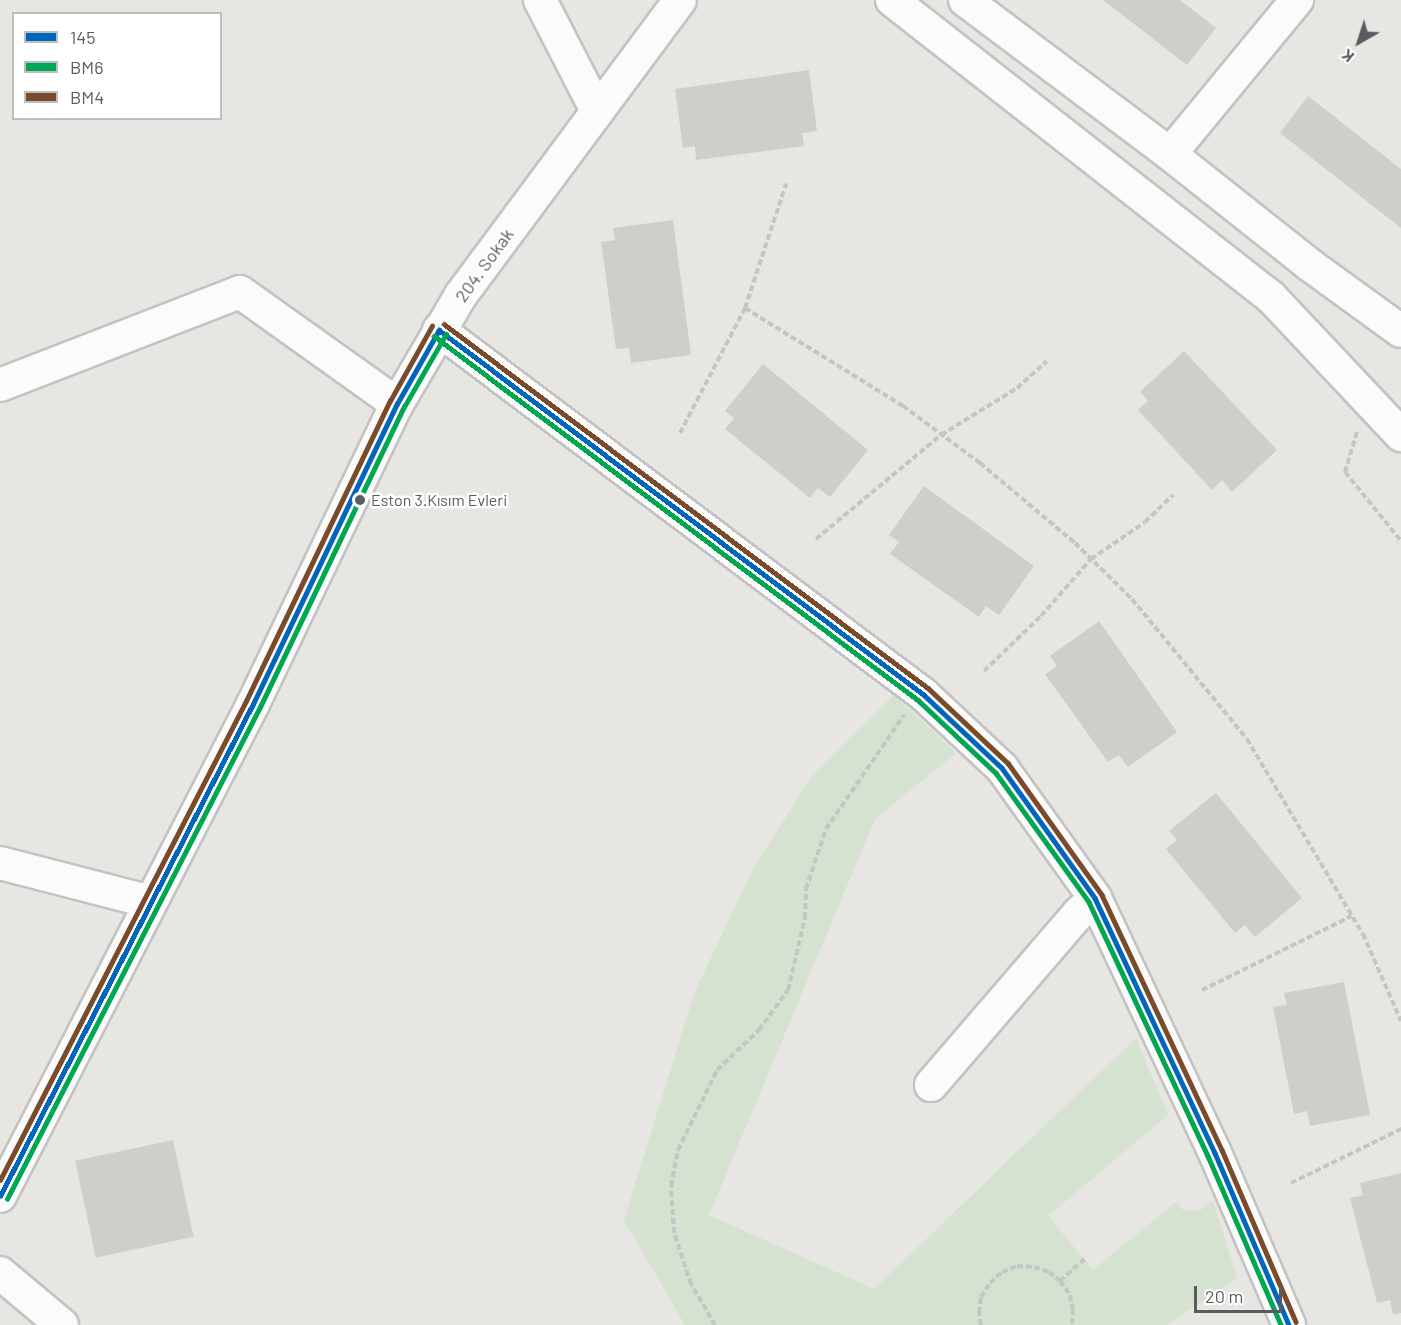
<!DOCTYPE html>
<html>
<head>
<meta charset="utf-8">
<style>
	body { margin:0 }
	#map { position:relative; width:1401px; height:1325px; overflow:hidden; background:#e8e6e2; font-family:Barlow,sans-serif }
	div>[style] { position:absolute }
	.green>* { inset:0; background:#d4e2cf }
	.building>* { inset:0; background:#cfcecb; transform-origin:0 0 }
	.path>* { height:4px; margin-top:-2px; transform-origin:0; background:repeating-linear-gradient(90deg,#c2c6c4 0 6px,transparent 0 9px) }
	.roads { filter:drop-shadow(2px 0 #c4c3c3) drop-shadow(-2px 0 #c4c3c3) drop-shadow(0 2px #c4c3c3) drop-shadow(0 -2px #c4c3c3) }
	.minor>* { height:32px; margin:-16px; padding:0 16px; transform-origin:16px; border-radius:16px; background:#fcfbfb }
	.bus-1>* { height:4.5px; margin:-2.25px; padding:0 2.25px; transform-origin:2.25px; border-radius:2.25px; background:#0065bd }
	.bus-2>* { height:4.5px; margin:-2.25px; padding:0 2.25px; transform-origin:2.25px; border-radius:2.25px; background:#00a651 }
	.bus-3>* { height:4.5px; margin:-2.25px; padding:0 2.25px; transform-origin:2.25px; border-radius:2.25px; background:#7a4b2a }
	.dots>* { width:16px; height:16px; translate:-50% -50%; box-sizing:border-box; border:3px solid #fff; border-radius:50% }
	span { translate:-50% -50%; white-space:nowrap; text-align:center; line-height:1.15; -webkit-text-stroke:5px #fff; paint-order:stroke }
	.bus-label { font-size:16px; color:#595c5f }
	.left { translate:0 -50%; text-align:left }
	.street-label { font-size:18px; color:#595c5f }
	.legend { position:absolute; left:12px; top:12px; width:210px; height:108px; box-sizing:border-box; background:#fff; border:2px solid #bdbebf; margin:0; padding:8px 10px; list-style:none; font-size:18px; color:#595c5f }
	.legend li { display:flex; align-items:center; gap:12px; height:30px }
	.legend b { width:30px; border:2px solid #bdbebf }
	.north { position:absolute; left:1329px; top:12px; width:60px; height:60px; -webkit-text-stroke:4px #fff; paint-order:stroke; rotate:219deg; font-size:16px; font-weight:700; line-height:24px; text-align:center; color:#595c5f }
	.north::after { content:''; display:block; margin:auto; width:21px; height:27px; background:#595c5f; clip-path:polygon(50% 0,100% 100%,50% 72%,0 100%) }
	.scale { position:absolute; left:1194px; top:1286px; width:88px; height:27px; box-sizing:border-box; border:3px solid #595c5f; border-top:0; padding-left:8px; font-size:18px; line-height:21px; white-space:nowrap; color:#595c5f; -webkit-text-stroke:4px #fff; paint-order:stroke }
</style>
</head>
<body>
<div id="map">
	<div class="green">
		<i style="clip-path:polygon(894px 695px,956px 753px,875px 819px,709px 1215px,874px 1289px,1136px 1038px,1168px 1115px,1048px 1216px,1093px 1270px,1176px 1202px,1184px 1211px,1199px 1211px,1213px 1201px,1237px 1278px,1167px 1325px,685px 1325px,624px 1220px,694px 994px,753px 869px,812px 776px)"></i>
	</div>
	<div class="building">
		<i style="clip-path:polygon(1103px 0,1180px 0,1216px 28px,1187px 65px)"></i>
		<i style="clip-path:polygon(809px 70px,817px 131px,802px 133px,804px 146px,696px 160px,695px 146px,683px 148px,675px 89px)"></i>
		<i style="clip-path:polygon(1308px 96px,1401px 169px,1401px 228px,1280px 133px)"></i>
		<i style="clip-path:polygon(673px 220px,691px 355px,631px 363px,629px 348px,616px 349px,601px 242px,615px 240px,613px 228px)"></i>
		<i style="clip-path:polygon(1184px 351px,1277px 450px,1232px 492px,1222px 480px,1212px 490px,1138px 410px,1148px 401px,1140px 392px)"></i>
		<i style="clip-path:polygon(763px 364px,868px 450px,830px 497px,818px 488px,810px 498px,725px 429px,734px 418px,725px 411px)"></i>
		<i style="clip-path:polygon(924px 486px,1034px 566px,999px 615px,986px 606px,979px 617px,890px 554px,899px 542px,889px 535px)"></i>
		<i style="clip-path:polygon(1099px 621px,1177px 732px,1128px 767px,1119px 755px,1108px 762px,1045px 674px,1057px 666px,1050px 656px)"></i>
		<i style="clip-path:polygon(1216px 793px,1302px 898px,1255px 937px,1245px 925px,1235px 933px,1166px 849px,1177px 840px,1169px 831px)"></i>
		<i style="clip-path:polygon(1344px 982px,1370px 1115px,1310px 1126px,1307px 1111px,1294px 1114px,1273px 1007px,1287px 1005px,1284px 993px)"></i>
		<i style="left:173px;top:1140px;width:99px;height:100px;rotate:78deg"></i>
		<i style="clip-path:polygon(1401px 1173px,1401px 1313px,1393px 1315px,1390px 1300px,1377px 1303px,1350px 1198px,1363px 1195px,1360px 1183px)"></i>
	</div>
	<div class="path">
		<i style="left:745px;top:308px;width:186px;rotate:31.8deg"></i>
		<i style="left:903px;top:406px;width:96px;rotate:36.5deg"></i>
		<i style="left:980px;top:463px;width:124px;rotate:40.1deg"></i>
		<i style="left:1075px;top:543px;width:80px;rotate:44.5deg"></i>
		<i style="left:1132px;top:599px;width:181px;rotate:50.6deg"></i>
		<i style="left:1247px;top:739px;width:227px;rotate:59.3deg"></i>
		<i style="left:1363px;top:934px;width:95px;rotate:66.4deg"></i>
		<i style="left:1357px;top:432px;width:42px;rotate:106.7deg"></i>
		<i style="left:1345px;top:472px;width:89px;rotate:50.9deg"></i>
		<i style="left:680px;top:433px;width:141px;rotate:-62.5deg"></i>
		<i style="left:745px;top:308px;width:131px;rotate:-71.7deg"></i>
		<i style="left:816px;top:539px;width:163px;rotate:-39.8deg"></i>
		<i style="left:941px;top:435px;width:89px;rotate:-31.7deg"></i>
		<i style="left:1017px;top:388px;width:40px;rotate:-42deg"></i>
		<i style="left:984px;top:671px;width:79px;rotate:-44deg"></i>
		<i style="left:1041px;top:616px;width:76px;rotate:-48.7deg"></i>
		<i style="left:1091px;top:559px;width:65px;rotate:-34.4deg"></i>
		<i style="left:1145px;top:522px;width:39px;rotate:-44deg"></i>
		<i style="left:1202px;top:990px;width:167px;rotate:-26.3deg"></i>
		<i style="left:1291px;top:1183px;width:123px;rotate:-26.1deg"></i>
		<i style="left:1060px;top:1281px;width:36px;rotate:-42deg"></i>
		<i style="left:715px;top:1325px;width:48px;rotate:-120.3deg"></i>
		<i style="left:691px;top:1284px;width:54px;rotate:-108.4deg"></i>
		<i style="left:674px;top:1233px;width:47px;rotate:-93.7deg"></i>
		<i style="left:671px;top:1186px;width:37px;rotate:-79deg"></i>
		<i style="left:678px;top:1150px;width:89px;rotate:-64deg"></i>
		<i style="left:717px;top:1070px;width:58px;rotate:-43.6deg"></i>
		<i style="left:759px;top:1030px;width:49px;rotate:-54.1deg"></i>
		<i style="left:788px;top:990px;width:74px;rotate:-76.7deg"></i>
		<i style="left:805px;top:918px;width:29px;rotate:-88deg"></i>
		<i style="left:806px;top:889px;width:63px;rotate:-71.6deg"></i>
		<i style="left:826px;top:829px;width:138px;rotate:-55.6deg"></i>
		<i style="left:981px;top:1325px;width:12px;rotate:-99deg"></i>
		<i style="left:979px;top:1313px;width:16px;rotate:-83deg"></i>
		<i style="left:981px;top:1297px;width:17px;rotate:-57deg"></i>
		<i style="left:990px;top:1283px;width:16px;rotate:-43deg"></i>
		<i style="left:1002px;top:1272px;width:16px;rotate:-22deg"></i>
		<i style="left:1017px;top:1266px;width:17px;rotate:3deg"></i>
		<i style="left:1034px;top:1267px;width:16px;rotate:18deg"></i>
		<i style="left:1049px;top:1272px;width:14px;rotate:39deg"></i>
		<i style="left:1060px;top:1281px;width:17px;rotate:54deg"></i>
		<i style="left:1070px;top:1295px;width:14px;rotate:78deg"></i>
		<i style="left:1073px;top:1309px;width:16px;rotate:94deg"></i>
	</div>
	<div class="roads">
		<div class="minor">
			<i style="left:540px;top:0;width:125px;rotate:62.8deg"></i>
			<i style="left:892px;top:0;width:482px;rotate:38.1deg"></i>
			<i style="left:1271px;top:297px;width:190px;rotate:46.7deg"></i>
			<i style="left:965px;top:0;width:256px;rotate:36.9deg"></i>
			<i style="left:1170px;top:154px;width:179px;rotate:38.4deg"></i>
			<i style="left:1310px;top:265px;width:112px;rotate:36deg"></i>
			<i style="left:1170px;top:154px;width:200px;rotate:-50.5deg"></i>
			<i style="left:439px;top:330px;width:606px;rotate:36.95deg"></i>
			<i style="left:923px;top:694px;width:108px;rotate:43.1deg"></i>
			<i style="left:1002px;top:768px;width:160px;rotate:54.4deg"></i>
			<i style="left:1095px;top:898px;width:282px;rotate:64.8deg"></i>
			<i style="left:1215px;top:1153px;width:187px;rotate:66.7deg"></i>
			<i style="left:0;top:385px;width:257px;rotate:-21.2deg"></i>
			<i style="left:240px;top:292px;width:193px;rotate:35.5deg"></i>
			<i style="left:0;top:863px;width:156px;rotate:14.5deg"></i>
			<i style="left:931px;top:1085px;width:225px;rotate:-49.3deg"></i>
			<i style="left:1078px;top:914px;width:23px;rotate:-43deg"></i>
			<i style="left:0;top:1196px;width:553px;rotate:-62.79deg"></i>
			<i style="left:253px;top:704px;width:333px;rotate:-64.4deg"></i>
			<i style="left:397px;top:404px;width:126px;rotate:-59.6deg"></i>
			<i style="left:461px;top:295px;width:367px;rotate:-53.4deg"></i>
			<i style="left:0;top:1273px;width:81px;rotate:40deg"></i>
		</div>
	</div>
	<div class="bus-1">
		<i style="left:439px;top:330px;width:606px;rotate:36.95deg"></i>
		<i style="left:923px;top:694px;width:108px;rotate:43.1deg"></i>
		<i style="left:1002px;top:768px;width:160px;rotate:54.4deg"></i>
		<i style="left:1095px;top:898px;width:282px;rotate:64.8deg"></i>
		<i style="left:1215px;top:1153px;width:187px;rotate:66.7deg"></i>
		<i style="left:0;top:1196px;width:553px;rotate:-62.79deg"></i>
		<i style="left:253px;top:704px;width:333px;rotate:-64.4deg"></i>
		<i style="left:397px;top:404px;width:85px;rotate:-60.4deg"></i>
	</div>
	<div class="bus-2">
		<i style="left:434px;top:336px;width:606px;rotate:36.95deg"></i>
		<i style="left:918px;top:700px;width:107px;rotate:43.1deg"></i>
		<i style="left:996px;top:773px;width:159px;rotate:54.2deg"></i>
		<i style="left:1089px;top:902px;width:280px;rotate:64.9deg"></i>
		<i style="left:1208px;top:1156px;width:184px;rotate:66.6deg"></i>
		<i style="left:7px;top:1199px;width:553px;rotate:-62.79deg"></i>
		<i style="left:260px;top:707px;width:333px;rotate:-64.4deg"></i>
		<i style="left:404px;top:407px;width:84px;rotate:-60.1deg"></i>
	</div>
	<div class="bus-3">
		<i style="left:444px;top:324px;width:606px;rotate:36.95deg"></i>
		<i style="left:928px;top:688px;width:110px;rotate:43.2deg"></i>
		<i style="left:1008px;top:763px;width:162px;rotate:54.5deg"></i>
		<i style="left:1102px;top:895px;width:282px;rotate:64.8deg"></i>
		<i style="left:1222px;top:1150px;width:187px;rotate:66.7deg"></i>
		<i style="left:0;top:1180px;width:538px;rotate:-62.82deg"></i>
		<i style="left:246px;top:701px;width:333px;rotate:-64.4deg"></i>
		<i style="left:390px;top:401px;width:86px;rotate:-60.8deg"></i>
	</div>
	<div class="dots">
		<i style="left:360px;top:500px;background:#595c5f"></i>
	</div>
	<div class="bus-label">
		<span class="left" style="left:371px;top:500px">Eston 3.Kısım Evleri</span>
	</div>
	<div class="street-label">
		<span style="left:484px;top:265px;rotate:-54deg">204. Sokak</span>
	</div>
	<ul class="legend">
	<li><b style="height:8px;background:#0065bd"></b>145</li>
	<li><b style="height:8px;background:#00a651"></b>BM6</li>
	<li><b style="height:8px;background:#7a4b2a"></b>BM4</li>
	</ul>
	<div class="north">K</div>
	<div class="scale">20 m</div>
</div>
</body>
</html>
